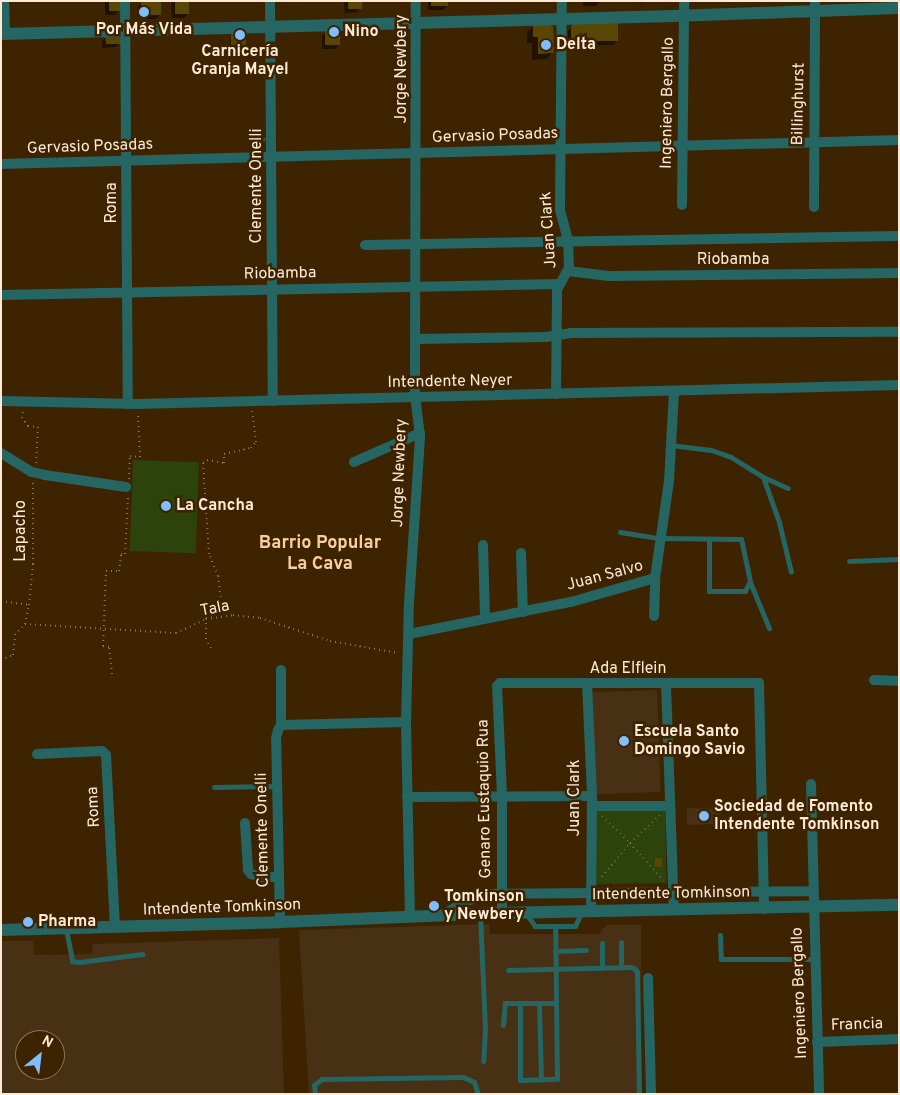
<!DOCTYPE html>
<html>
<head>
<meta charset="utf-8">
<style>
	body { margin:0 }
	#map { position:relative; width:900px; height:1095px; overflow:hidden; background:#3e2300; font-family:Overpass,sans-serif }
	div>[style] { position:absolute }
	.built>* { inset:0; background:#473013; transform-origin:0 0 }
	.green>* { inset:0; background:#2c440c; transform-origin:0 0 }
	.shadow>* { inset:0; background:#0007 }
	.building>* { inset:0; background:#594604; transform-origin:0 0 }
	.path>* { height:2px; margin-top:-1px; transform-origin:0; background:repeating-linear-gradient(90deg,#8b7458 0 1px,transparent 0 5px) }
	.service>* { height:5px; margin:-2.5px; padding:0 2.5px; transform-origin:2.5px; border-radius:2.5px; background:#256562 }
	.minor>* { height:10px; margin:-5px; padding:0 5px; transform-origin:5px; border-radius:5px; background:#256562 }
	.tertiary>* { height:12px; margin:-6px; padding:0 6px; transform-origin:6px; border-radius:6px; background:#256562 }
	.dots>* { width:14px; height:14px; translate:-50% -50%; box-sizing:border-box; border:2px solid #3e2300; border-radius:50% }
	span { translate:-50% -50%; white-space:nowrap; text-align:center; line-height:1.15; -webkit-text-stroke:5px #3e2300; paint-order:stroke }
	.poi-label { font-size:16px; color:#fcead7; font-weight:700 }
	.left { translate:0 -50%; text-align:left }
	.street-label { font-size:16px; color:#fcead7 }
	.neighbourhood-label { font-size:18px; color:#facf9e; font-weight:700 }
	.frame { position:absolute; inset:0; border:2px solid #fcead7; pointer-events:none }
	.north { position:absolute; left:15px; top:1030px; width:50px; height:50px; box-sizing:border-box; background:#3e2300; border:1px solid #8a7356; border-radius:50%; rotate:29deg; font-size:14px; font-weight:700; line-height:20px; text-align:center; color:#fcead7 }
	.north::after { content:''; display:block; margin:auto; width:18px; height:22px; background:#81bdfa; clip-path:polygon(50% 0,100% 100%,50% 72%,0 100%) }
</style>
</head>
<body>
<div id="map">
	<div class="built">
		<i style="left:657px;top:690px;width:102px;height:68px;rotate:88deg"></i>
		<i style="clip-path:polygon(687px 808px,720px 809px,721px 824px,687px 825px)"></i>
		<i style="clip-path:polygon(489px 924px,490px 934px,599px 934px,606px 925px,641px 925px,642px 1094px,309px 1094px,299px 930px)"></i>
		<i style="clip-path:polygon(evenodd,279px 938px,284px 1094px,1px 1094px,1px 941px,33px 941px,35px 955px,92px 954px,93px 944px,279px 938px,25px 1040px,55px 1040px,55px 1070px,25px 1070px,25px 1040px)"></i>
	</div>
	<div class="green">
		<i style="left:133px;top:460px;width:66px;height:91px;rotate:2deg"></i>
		<i style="left:665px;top:801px;width:82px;height:73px;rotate:89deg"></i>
	</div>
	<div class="shadow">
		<i style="clip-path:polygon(105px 1px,119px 1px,119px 10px,115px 15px,105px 15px)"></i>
		<i style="clip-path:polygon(171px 1px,188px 1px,188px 14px,184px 18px,172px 18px)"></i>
		<i style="clip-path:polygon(344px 1px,361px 1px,361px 8px,357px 12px,345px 13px)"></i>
		<i style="clip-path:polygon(428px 1px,447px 1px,447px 6px,443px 10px,428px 10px)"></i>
		<i style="clip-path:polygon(583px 1px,600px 1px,596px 6px,583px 6px)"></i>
		<i style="clip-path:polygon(630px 1px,644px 1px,642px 3px)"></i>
		<i style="clip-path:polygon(141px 3px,160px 15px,156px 19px,142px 19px,137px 15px,137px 7px)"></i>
		<i style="clip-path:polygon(534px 26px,552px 53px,546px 59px,532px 60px,532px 43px,527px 43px,527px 32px)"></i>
		<i style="clip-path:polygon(572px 27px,617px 41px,613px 45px,591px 45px,591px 41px,583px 41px,579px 45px,568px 45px,568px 31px)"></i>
		<i style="clip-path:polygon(326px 32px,339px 45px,335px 49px,322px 49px,322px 36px)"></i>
		<i style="clip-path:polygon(231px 33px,245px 47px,243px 49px,230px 49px)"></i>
		<i style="clip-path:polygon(106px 37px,120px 43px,116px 47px,102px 48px,102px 41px)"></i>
	</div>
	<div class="building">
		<i style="left:109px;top:1px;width:11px;height:10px"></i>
		<i style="clip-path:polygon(161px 1px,161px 15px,147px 15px,141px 10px,141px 2px)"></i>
		<i style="left:175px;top:1px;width:14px;height:13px"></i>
		<i style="left:348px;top:1px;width:14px;height:8px"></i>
		<i style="left:431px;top:1px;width:17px;height:5px"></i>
		<i style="clip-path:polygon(577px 22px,618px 22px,618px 41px,594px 41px,594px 38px,584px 38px,584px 41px,571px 41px,571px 26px)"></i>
		<i style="clip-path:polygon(533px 24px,549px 24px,553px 27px,554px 53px,538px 54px,538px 37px,533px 37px)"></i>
		<i style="left:340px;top:30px;width:15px;height:15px;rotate:90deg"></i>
		<i style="left:231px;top:32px;width:15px;height:16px"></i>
		<i style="clip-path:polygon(118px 35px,121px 38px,122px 44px,106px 44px,105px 36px)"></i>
		<i style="clip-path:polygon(257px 138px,266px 138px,266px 141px,257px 144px)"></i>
		<i style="left:655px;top:858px;width:7px;height:9px"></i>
	</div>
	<div class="path">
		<i style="left:23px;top:412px;width:5px;rotate:101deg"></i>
		<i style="left:22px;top:417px;width:11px;rotate:56deg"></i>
		<i style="left:28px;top:426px;width:10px;rotate:6deg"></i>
		<i style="left:38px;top:427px;width:37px;rotate:93deg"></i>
		<i style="left:129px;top:479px;width:23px;rotate:-88deg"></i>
		<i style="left:130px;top:456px;width:10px;rotate:6deg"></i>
		<i style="left:140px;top:457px;width:43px;rotate:-92.7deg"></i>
		<i style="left:1px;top:601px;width:28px;rotate:8deg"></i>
		<i style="left:25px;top:624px;width:151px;rotate:3.4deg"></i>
		<i style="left:176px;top:633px;width:33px;rotate:-25deg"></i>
		<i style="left:206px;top:619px;width:27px;rotate:-8deg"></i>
		<i style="left:233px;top:615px;width:27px;rotate:6deg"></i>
		<i style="left:260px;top:618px;width:74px;rotate:18.2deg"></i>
		<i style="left:330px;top:641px;width:69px;rotate:10deg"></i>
		<i style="left:211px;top:648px;width:10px;rotate:-119deg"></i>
		<i style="left:206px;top:639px;width:22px;rotate:-90deg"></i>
		<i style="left:206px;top:617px;width:17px;rotate:-17deg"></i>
		<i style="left:222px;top:612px;width:36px;rotate:-96deg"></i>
		<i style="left:218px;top:576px;width:24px;rotate:-112deg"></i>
		<i style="left:209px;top:554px;width:91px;rotate:-93.8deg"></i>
		<i style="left:203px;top:463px;width:5px;rotate:-37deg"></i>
		<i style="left:207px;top:460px;width:17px;rotate:10deg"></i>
		<i style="left:224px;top:463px;width:9px;rotate:-90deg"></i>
		<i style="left:224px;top:454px;width:28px;rotate:-13deg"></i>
		<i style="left:251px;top:448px;width:8px;rotate:-50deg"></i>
		<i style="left:256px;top:442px;width:31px;rotate:-97deg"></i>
		<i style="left:1px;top:660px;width:13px;rotate:-23deg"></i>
		<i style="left:13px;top:655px;width:20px;rotate:-84deg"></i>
		<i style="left:15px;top:635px;width:15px;rotate:-48deg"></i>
		<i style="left:25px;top:624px;width:19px;rotate:-78deg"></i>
		<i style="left:29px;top:605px;width:41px;rotate:-84.4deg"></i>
		<i style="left:33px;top:564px;width:82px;rotate:-90deg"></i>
		<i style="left:112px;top:674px;width:27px;rotate:-96deg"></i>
		<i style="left:109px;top:647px;width:6px;rotate:-171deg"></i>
		<i style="left:103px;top:646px;width:75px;rotate:-87.7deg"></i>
		<i style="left:106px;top:571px;width:13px"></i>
		<i style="left:119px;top:571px;width:17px;rotate:-83deg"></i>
		<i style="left:121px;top:554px;width:4px"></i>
		<i style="left:125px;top:554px;width:58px;rotate:-87deg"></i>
		<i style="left:602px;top:816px;width:39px;rotate:44deg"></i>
		<i style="left:630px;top:843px;width:50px;rotate:48.3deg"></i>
		<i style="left:602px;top:877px;width:44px;rotate:-50.5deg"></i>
		<i style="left:630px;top:843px;width:41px;rotate:-43deg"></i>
	</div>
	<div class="service">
		<i style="left:671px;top:445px;width:40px;rotate:7.1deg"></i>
		<i style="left:711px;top:450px;width:21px;rotate:19deg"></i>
		<i style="left:731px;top:457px;width:38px;rotate:32deg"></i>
		<i style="left:763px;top:477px;width:27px;rotate:24deg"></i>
		<i style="left:763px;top:477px;width:48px;rotate:70.4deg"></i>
		<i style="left:779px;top:522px;width:51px;rotate:76.5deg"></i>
		<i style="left:620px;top:532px;width:39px;rotate:9deg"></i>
		<i style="left:659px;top:538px;width:82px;rotate:0.7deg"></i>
		<i style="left:741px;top:539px;width:43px;rotate:77.9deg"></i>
		<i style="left:750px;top:581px;width:11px;rotate:117deg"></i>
		<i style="left:745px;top:591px;width:36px;rotate:180deg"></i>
		<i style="left:709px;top:591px;width:51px;rotate:-90deg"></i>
		<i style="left:849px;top:561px;width:50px;rotate:-2.3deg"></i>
		<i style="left:750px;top:582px;width:50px;rotate:67.6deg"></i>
		<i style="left:214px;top:787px;width:63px;rotate:-0.9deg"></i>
		<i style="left:480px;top:914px;width:114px;rotate:87.5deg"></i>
		<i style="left:485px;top:1028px;width:33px;rotate:93deg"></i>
		<i style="left:527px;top:915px;width:14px;rotate:54deg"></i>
		<i style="left:535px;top:926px;width:40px"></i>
		<i style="left:575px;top:926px;width:14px;rotate:-65deg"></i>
		<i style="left:66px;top:929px;width:33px;rotate:79deg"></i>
		<i style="left:72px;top:961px;width:7px;rotate:8deg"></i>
		<i style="left:79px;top:962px;width:64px;rotate:-7.1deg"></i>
		<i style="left:720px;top:935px;width:24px;rotate:88deg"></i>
		<i style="left:721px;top:959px;width:93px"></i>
		<i style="left:621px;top:942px;width:25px;rotate:90deg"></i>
		<i style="left:602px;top:943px;width:25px;rotate:90deg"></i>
		<i style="left:555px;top:951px;width:31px;rotate:-2deg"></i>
		<i style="left:508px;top:970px;width:122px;rotate:-1.4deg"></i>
		<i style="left:630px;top:967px;width:4px;rotate:14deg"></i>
		<i style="left:634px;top:968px;width:5px;rotate:53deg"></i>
		<i style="left:637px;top:972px;width:122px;rotate:89.1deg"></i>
		<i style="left:520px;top:1003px;width:77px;rotate:90deg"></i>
		<i style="left:520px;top:1080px;width:37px;rotate:-2deg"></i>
		<i style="left:557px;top:1079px;width:153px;rotate:-90.7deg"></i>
		<i style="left:539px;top:1003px;width:77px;rotate:88.5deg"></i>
		<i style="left:503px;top:1025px;width:22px;rotate:-85deg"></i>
		<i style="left:505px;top:1003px;width:51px"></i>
		<i style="left:315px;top:1094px;width:9px;rotate:-96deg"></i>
		<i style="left:314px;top:1085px;width:10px;rotate:-37deg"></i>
		<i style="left:322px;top:1079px;width:141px;rotate:-0.8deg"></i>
		<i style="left:463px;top:1077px;width:12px;rotate:24deg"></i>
		<i style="left:474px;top:1082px;width:13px;rotate:72deg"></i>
	</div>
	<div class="minor">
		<i style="left:4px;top:1px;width:33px;rotate:88deg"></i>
		<i style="left:125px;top:1px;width:403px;rotate:89.6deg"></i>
		<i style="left:270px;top:1px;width:400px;rotate:89.6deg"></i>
		<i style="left:1px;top:164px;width:898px;rotate:-1.53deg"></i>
		<i style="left:682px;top:205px;width:204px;rotate:-89.4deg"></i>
		<i style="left:814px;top:207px;width:206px;rotate:-89.7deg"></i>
		<i style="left:365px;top:245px;width:531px;rotate:-0.97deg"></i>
		<i style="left:568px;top:271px;width:41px;rotate:7deg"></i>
		<i style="left:609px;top:276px;width:290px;rotate:-0.6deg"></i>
		<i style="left:1px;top:295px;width:558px;rotate:-1.13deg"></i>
		<i style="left:416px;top:339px;width:130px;rotate:-0.9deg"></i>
		<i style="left:546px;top:337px;width:25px;rotate:-9deg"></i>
		<i style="left:571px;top:333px;width:328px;rotate:-0.2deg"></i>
		<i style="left:556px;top:394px;width:104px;rotate:-89.4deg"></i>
		<i style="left:557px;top:290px;width:26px;rotate:-62deg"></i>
		<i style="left:569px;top:267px;width:27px;rotate:-92deg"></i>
		<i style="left:568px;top:240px;width:31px;rotate:-105deg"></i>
		<i style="left:560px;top:210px;width:209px;rotate:-89.5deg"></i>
		<i style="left:1px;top:401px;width:136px;rotate:1.3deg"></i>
		<i style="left:137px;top:404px;width:762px;rotate:-1.43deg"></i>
		<i style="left:1px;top:453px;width:36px;rotate:32deg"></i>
		<i style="left:32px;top:472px;width:13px;rotate:13deg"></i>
		<i style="left:45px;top:475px;width:82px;rotate:8.4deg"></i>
		<i style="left:354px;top:462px;width:72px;rotate:-23.7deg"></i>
		<i style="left:483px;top:545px;width:72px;rotate:88.4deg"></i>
		<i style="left:521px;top:553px;width:59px;rotate:88.1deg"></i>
		<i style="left:654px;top:616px;width:38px;rotate:-88deg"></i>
		<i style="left:409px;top:634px;width:165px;rotate:-11.2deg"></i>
		<i style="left:571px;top:602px;width:87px;rotate:-15.9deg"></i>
		<i style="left:655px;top:578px;width:98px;rotate:-81.8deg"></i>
		<i style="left:669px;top:481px;width:90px;rotate:-86.8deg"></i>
		<i style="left:281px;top:670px;width:55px;rotate:90deg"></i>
		<i style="left:874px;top:680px;width:25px;rotate:2deg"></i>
		<i style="left:587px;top:684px;width:112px;rotate:87.4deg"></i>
		<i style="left:592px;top:796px;width:115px;rotate:90.5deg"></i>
		<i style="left:666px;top:684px;width:226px;rotate:88deg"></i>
		<i style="left:37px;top:754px;width:65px;rotate:-2.6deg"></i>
		<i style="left:102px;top:751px;width:6px;rotate:45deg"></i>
		<i style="left:106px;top:755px;width:173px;rotate:87deg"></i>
		<i style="left:811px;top:784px;width:310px;rotate:88.5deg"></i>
		<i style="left:407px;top:797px;width:185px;rotate:-0.3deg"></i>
		<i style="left:592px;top:806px;width:78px"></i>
		<i style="left:245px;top:823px;width:47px;rotate:86.3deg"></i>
		<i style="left:248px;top:870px;width:5px;rotate:53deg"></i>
		<i style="left:251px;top:874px;width:10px;rotate:17deg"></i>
		<i style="left:261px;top:877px;width:18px"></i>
		<i style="left:502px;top:913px;width:118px;rotate:-90deg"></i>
		<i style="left:502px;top:795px;width:109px;rotate:-92.6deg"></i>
		<i style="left:497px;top:686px;width:4px;rotate:-45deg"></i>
		<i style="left:500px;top:683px;width:259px"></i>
		<i style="left:759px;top:683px;width:226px;rotate:88.7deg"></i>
		<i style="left:443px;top:915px;width:25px;rotate:-32deg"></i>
		<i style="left:464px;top:902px;width:24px;rotate:-19deg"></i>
		<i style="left:487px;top:894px;width:326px;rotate:-0.5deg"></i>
		<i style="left:410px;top:916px;width:194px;rotate:-91.2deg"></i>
		<i style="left:406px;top:722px;width:119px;rotate:-88.6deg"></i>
		<i style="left:409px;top:603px;width:167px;rotate:-86.2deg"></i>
		<i style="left:420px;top:436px;width:39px;rotate:-97deg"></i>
		<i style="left:415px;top:397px;width:396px;rotate:-89.9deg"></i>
		<i style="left:280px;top:922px;width:184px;rotate:-91.2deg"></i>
		<i style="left:276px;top:738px;width:8px;rotate:-76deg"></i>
		<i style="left:278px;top:730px;width:6px;rotate:-59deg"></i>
		<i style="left:281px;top:725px;width:125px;rotate:-1.4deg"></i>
		<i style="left:648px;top:978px;width:116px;rotate:88.5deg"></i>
		<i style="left:817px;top:1042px;width:82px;rotate:-2.1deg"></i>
	</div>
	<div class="tertiary">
		<i style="left:1px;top:34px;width:672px;rotate:-1.53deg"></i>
		<i style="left:673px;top:16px;width:226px;rotate:-2deg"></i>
		<i style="left:1px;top:930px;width:279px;rotate:-1.6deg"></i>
		<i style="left:280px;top:922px;width:222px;rotate:-2.3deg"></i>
		<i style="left:502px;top:913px;width:397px;rotate:-1.2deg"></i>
	</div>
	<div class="dots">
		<i style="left:144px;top:12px;background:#81bdfa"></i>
		<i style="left:334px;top:32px;background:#81bdfa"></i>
		<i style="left:240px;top:35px;background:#81bdfa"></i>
		<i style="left:546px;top:45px;background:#81bdfa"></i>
		<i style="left:166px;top:506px;background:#81bdfa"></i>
		<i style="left:624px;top:741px;background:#81bdfa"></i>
		<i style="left:704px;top:816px;background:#81bdfa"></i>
		<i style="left:434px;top:906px;background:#81bdfa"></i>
		<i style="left:28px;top:922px;background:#81bdfa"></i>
	</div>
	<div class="poi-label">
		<span style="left:144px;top:30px">Por Más Vida</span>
		<span class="left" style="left:344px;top:32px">Nino</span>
		<span class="left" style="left:556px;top:45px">Delta</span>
		<span style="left:240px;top:61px">Carnicería<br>Granja Mayel</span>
		<span class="left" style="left:176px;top:506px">La Cancha</span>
		<span class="left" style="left:634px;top:741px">Escuela Santo<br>Domingo Savio</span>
		<span class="left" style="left:714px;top:816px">Sociedad de Fomento<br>Intendente Tomkinson</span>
		<span class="left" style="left:444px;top:906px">Tomkinson<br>y Newbery</span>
		<span class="left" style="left:38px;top:922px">Pharma</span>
	</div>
	<div class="street-label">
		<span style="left:402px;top:69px;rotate:-90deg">Jorge Newbery</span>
		<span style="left:668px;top:103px;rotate:-89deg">Ingeniero Bergallo</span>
		<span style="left:799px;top:104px;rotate:-89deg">Billinghurst</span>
		<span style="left:495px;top:136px;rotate:-2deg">Gervasio Posadas</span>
		<span style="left:90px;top:147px;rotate:-2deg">Gervasio Posadas</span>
		<span style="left:257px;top:186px;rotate:-90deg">Clemente Onelli</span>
		<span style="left:112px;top:203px;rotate:-90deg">Roma</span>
		<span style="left:549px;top:230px;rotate:-94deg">Juan Clark</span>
		<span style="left:733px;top:260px">Riobamba</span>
		<span style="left:280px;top:274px;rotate:-1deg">Riobamba</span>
		<span style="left:450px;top:382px;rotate:-1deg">Intendente Neyer</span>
		<span style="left:400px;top:473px;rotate:-88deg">Jorge Newbery</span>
		<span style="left:21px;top:531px;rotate:-90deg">Lapacho</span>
		<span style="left:605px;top:576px;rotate:-15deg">Juan Salvo</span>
		<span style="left:215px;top:609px;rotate:-11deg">Tala</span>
		<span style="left:628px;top:669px">Ada Elflein</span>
		<span style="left:575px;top:798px;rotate:-90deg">Juan Clark</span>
		<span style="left:485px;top:799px;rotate:-91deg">Genaro Eustaquio Rua</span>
		<span style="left:94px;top:807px;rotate:-93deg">Roma</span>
		<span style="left:263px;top:830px;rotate:-91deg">Clemente Onelli</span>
		<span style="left:671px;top:894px;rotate:-1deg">Intendente Tomkinson</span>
		<span style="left:222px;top:908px;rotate:-2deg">Intendente Tomkinson</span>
		<span style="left:800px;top:993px;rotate:-92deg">Ingeniero Bergallo</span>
		<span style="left:857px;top:1025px;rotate:-2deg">Francia</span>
	</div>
	<div class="neighbourhood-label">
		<span style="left:320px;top:555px">Barrio Popular<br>La Cava</span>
	</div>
	<div class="frame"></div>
	<div class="north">N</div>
</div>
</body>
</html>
